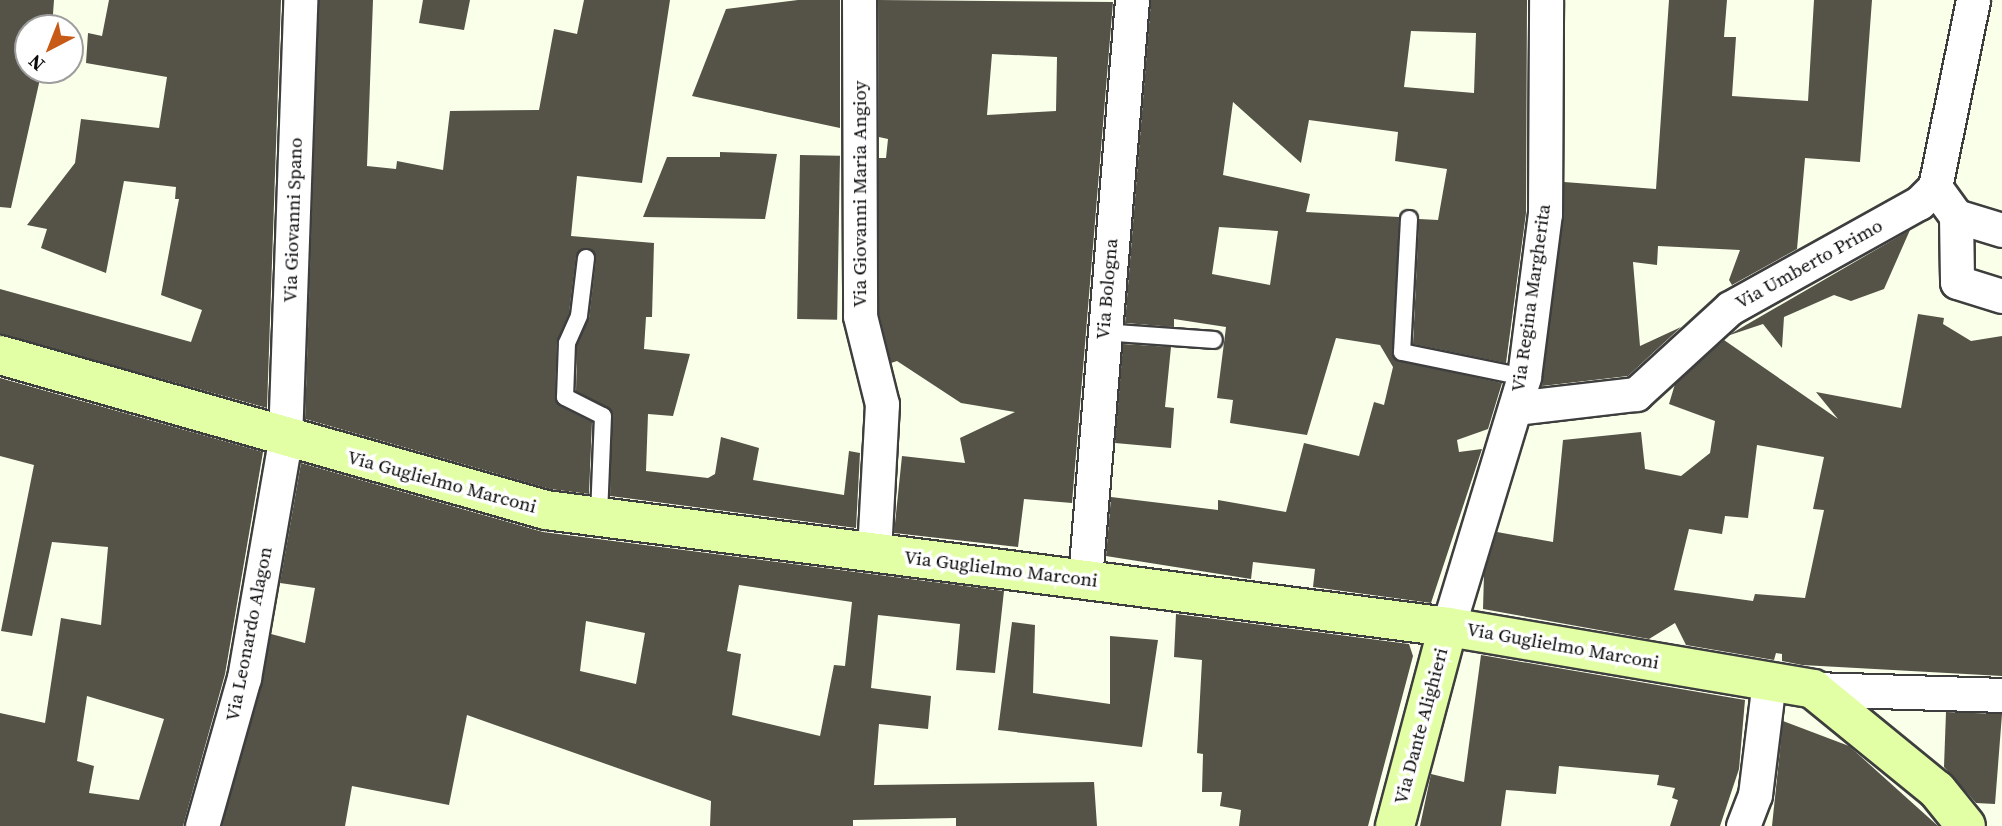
<!DOCTYPE html>
<html>
<head>
<meta charset="utf-8">
<style>
	body { margin:0 }
	#map { position:relative; width:2002px; height:826px; overflow:hidden; background:#faffea; font-family:"Source Serif 4",serif }
	div>[style] { position:absolute }
	.building>* { inset:0; background:#555247; transform-origin:0 0 }
	.roads { filter:drop-shadow(2px 0 #3e3e3e) drop-shadow(-2px 0 #3e3e3e) drop-shadow(0 2px #3e3e3e) drop-shadow(0 -2px #3e3e3e) }
	.lane>* { height:16px; margin:-8px; padding:0 8px; transform-origin:8px; border-radius:8px; background:#fff }
	.street>* { height:33px; margin:-16.5px; padding:0 16.5px; transform-origin:16.5px; border-radius:16.5px; background:#fff }
	.secondary>* { height:38px; margin:-19px; padding:0 19px; transform-origin:19px; border-radius:19px; background:#e3ffa5 }
	span { translate:-50% -50%; white-space:nowrap; text-align:center; line-height:1.15; -webkit-text-stroke:7px #fff; paint-order:stroke }
	.street-label { font-size:19px; color:#0b0b0b }
	.north { position:absolute; left:14px; top:14px; width:70px; height:70px; box-sizing:border-box; background:#fff; border:2px solid #9d9d9d; border-radius:50%; rotate:222deg; font-size:19px; font-weight:700; line-height:28px; text-align:center; color:#0b0b0b }
	.north::after { content:''; display:block; margin:auto; width:24px; height:32px; background:#c85a17; clip-path:polygon(50% 0,100% 100%,50% 72%,0 100%) }
</style>
</head>
<body>
<div id="map">
	<div class="building">
		<i style="clip-path:polygon(0 0,54px 0,52px 28px,28px 28px,28px 70px,42px 70px,11px 208px,0 207px)"></i>
		<i style="clip-path:polygon(109px 0,281px 0,267px 408px,0 334px,0 289px,191px 342px,202px 310px,161px 295px,179px 199px,175px 199px,176px 187px,124px 181px,106px 273px,41px 248px,47px 229px,27px 225px,75px 163px,81px 119px,159px 128px,167px 77px,86px 63px,88px 33px,102px 36px)"></i>
		<i style="clip-path:polygon(319px 0,373px 0,367px 166px,396px 169px,397px 161px,443px 170px,450px 111px,539px 110px,554px 29px,577px 34px,584px 0,670px 0,642px 183px,577px 176px,571px 236px,654px 243px,652px 317px,646px 317px,644px 349px,690px 354px,673px 416px,648px 414px,646px 471px,708px 478px,715px 474px,721px 437px,759px 448px,753px 480px,844px 495px,849px 451px,860px 453px,856px 528px,610px 496px,612px 411px,576px 391px,577px 345px,589px 318px,596px 259px,588px 248px,576px 257px,569px 313px,557px 342px,555px 397px,560px 406px,592px 422px,589px 494px,550px 489px,305px 419px)"></i>
		<i style="clip-path:polygon(423px 0,470px 0,464px 30px,419px 23px)"></i>
		<i style="clip-path:polygon(798px 0,840px 0,840px 128px,692px 96px,726px 9px)"></i>
		<i style="clip-path:polygon(evenodd,878px 0,1113px 2px,1072px 503px,1024px 499px,1018px 547px,894px 533px,902px 456px,965px 463px,960px 438px,1015px 412px,961px 403px,897px 361px,891px 363px,879px 314px,879px 158px,886px 158px,888px 139px,879px 137px,878px 0,992px 54px,1057px 57px,1056px 111px,987px 115px,992px 54px)"></i>
		<i style="clip-path:polygon(evenodd,1151px 0,1527px 0,1526px 213px,1506px 363px,1413px 344px,1419px 219px,1438px 220px,1447px 169px,1395px 161px,1398px 132px,1309px 120px,1301px 163px,1233px 102px,1223px 175px,1310px 194px,1306px 212px,1399px 217px,1395px 360px,1502px 383px,1488px 429px,1457px 440px,1459px 452px,1482px 449px,1431px 603px,1313px 587px,1315px 569px,1253px 562px,1251px 579px,1106px 556px,1111px 497px,1218px 510px,1218px 500px,1286px 512px,1304px 443px,1359px 456px,1374px 402px,1384px 405px,1393px 367px,1380px 345px,1336px 338px,1307px 435px,1230px 423px,1233px 400px,1217px 398px,1226px 327px,1174px 319px,1174px 327px,1125px 323px,1151px 0,1411px 31px,1476px 33px,1474px 93px,1404px 87px,1411px 31px,1151px 0,1219px 227px,1278px 231px,1270px 285px,1212px 274px,1219px 227px)"></i>
		<i style="clip-path:polygon(1669px 0,1727px 0,1724px 37px,1736px 37px,1732px 96px,1808px 101px,1814px 0,1872px 0,1860px 162px,1805px 158px,1797px 249px,1732px 285px,1729px 280px,1740px 250px,1658px 246px,1657px 265px,1633px 262px,1640px 346px,1681px 327px,1628px 376px,1542px 386px,1564px 182px,1656px 189px)"></i>
		<i style="clip-path:polygon(720px 152px,777px 154px,765px 219px,643px 217px,667px 157px,720px 157px)"></i>
		<i style="left:800px;top:155px;width:40px;height:164px;rotate:1deg"></i>
		<i style="clip-path:polygon(1910px 230px,1884px 289px,1851px 301px,1834px 295px,1784px 317px,1782px 348px,1763px 324px,1727px 336px)"></i>
		<i style="clip-path:polygon(evenodd,1918px 314px,1944px 318px,1943px 324px,1971px 341px,2002px 336px,2002px 676px,1802px 665px,1782px 661px,1782px 654px,1776px 653px,1774px 660px,1686px 645px,1675px 623px,1649px 639px,1483px 609px,1484px 574px,1497px 532px,1553px 542px,1563px 440px,1641px 432px,1645px 469px,1681px 476px,1710px 453px,1715px 421px,1669px 404px,1675px 384px,1724px 340px,1838px 419px,1816px 392px,1901px 408px,1918px 314px,1757px 445px,1824px 457px,1813px 509px,1824px 510px,1805px 598px,1755px 594px,1753px 601px,1674px 590px,1689px 529px,1722px 534px,1725px 516px,1748px 518px,1757px 445px)"></i>
		<i style="clip-path:polygon(1123px 344px,1171px 347px,1165px 407px,1174px 408px,1171px 448px,1115px 443px)"></i>
		<i style="clip-path:polygon(evenodd,0 378px,263px 452px,225px 674px,183px 826px,0 826px,0 713px,45px 723px,61px 618px,101px 625px,108px 547px,52px 542px,32px 636px,1px 631px,34px 465px,0 456px,0 378px,87px 696px,164px 719px,139px 800px,89px 793px,94px 766px,77px 761px,87px 696px)"></i>
		<i style="clip-path:polygon(evenodd,301px 463px,543px 532px,1004px 591px,995px 673px,956px 670px,960px 624px,878px 615px,871px 688px,931px 696px,928px 729px,879px 724px,874px 785px,1094px 782px,1097px 826px,956px 826px,956px 818px,853px 820px,853px 826px,710px 826px,711px 801px,467px 715px,449px 805px,352px 786px,345px 826px,222px 826px,271px 634px,305px 643px,315px 588px,280px 583px,301px 463px,739px 585px,852px 602px,845px 666px,834px 665px,820px 736px,732px 715px,741px 654px,727px 651px,739px 585px,301px 463px,586px 621px,645px 633px,636px 684px,580px 671px,586px 621px)"></i>
		<i style="clip-path:polygon(1176px 614px,1409px 644px,1413px 656px,1368px 826px,1239px 826px,1241px 810px,1220px 806px,1222px 792px,1202px 792px,1203px 754px,1197px 753px,1202px 660px,1174px 657px)"></i>
		<i style="clip-path:polygon(1012px 622px,1035px 625px,1033px 693px,1110px 704px,1110px 636px,1158px 640px,1142px 747px,998px 730px)"></i>
		<i style="clip-path:polygon(1481px 655px,1745px 700px,1739px 769px,1720px 826px,1670px 826px,1678px 800px,1672px 798px,1675px 788px,1657px 785px,1659px 775px,1559px 766px,1556px 794px,1506px 790px,1501px 826px,1420px 826px,1431px 774px,1464px 782px)"></i>
		<i style="clip-path:polygon(1946px 712px,2002px 714px,1995px 804px,1976px 803px,1944px 767px)"></i>
		<i style="clip-path:polygon(1783px 721px,1849px 746px,1938px 826px,1772px 826px)"></i>
	</div>
	<div class="roads">
		<div class="lane">
			<i style="left:1409px;top:219px;width:133px;rotate:93deg"></i>
			<i style="left:1402px;top:352px;width:125px;rotate:11.6deg"></i>
			<i style="left:586px;top:258px;width:58px;rotate:96.9deg"></i>
			<i style="left:579px;top:316px;width:30px;rotate:114deg"></i>
			<i style="left:567px;top:343px;width:54px;rotate:92.1deg"></i>
			<i style="left:565px;top:397px;width:42px;rotate:26.6deg"></i>
			<i style="left:603px;top:416px;width:101px;rotate:92.3deg"></i>
			<i style="left:1103px;top:332px;width:111px;rotate:4.1deg"></i>
		</div>
		<div class="street">
			<i style="left:859px;top:0;width:316px;rotate:89.8deg"></i>
			<i style="left:860px;top:316px;width:91px;rotate:76deg"></i>
			<i style="left:882px;top:404px;width:150px;rotate:93.1deg"></i>
			<i style="left:1935px;top:187px;width:36px;rotate:54deg"></i>
			<i style="left:1956px;top:216px;width:66px;rotate:89.1deg"></i>
			<i style="left:1957px;top:282px;width:47px;rotate:17.3deg"></i>
			<i style="left:1956px;top:216px;width:48px;rotate:16.9deg"></i>
			<i style="left:1515px;top:408px;width:122px;rotate:-6.6deg"></i>
			<i style="left:1636px;top:394px;width:127px;rotate:-42.5deg"></i>
			<i style="left:1730px;top:308px;width:216px;rotate:-29.1deg"></i>
			<i style="left:1919px;top:203px;width:23px;rotate:-45deg"></i>
			<i style="left:1935px;top:187px;width:191px;rotate:-78.5deg"></i>
			<i style="left:1085px;top:579px;width:581px;rotate:-85.36deg"></i>
			<i style="left:1448px;top:627px;width:261px;rotate:-73.1deg"></i>
			<i style="left:1524px;top:377px;width:164px;rotate:-82.7deg"></i>
			<i style="left:1545px;top:214px;width:214px;rotate:-89.7deg"></i>
			<i style="left:1813px;top:689px;width:189px;rotate:1.8deg"></i>
			<i style="left:202px;top:826px;width:154px;rotate:-74.2deg"></i>
			<i style="left:244px;top:678px;width:242px;rotate:-80.2deg"></i>
			<i style="left:285px;top:440px;width:440px;rotate:-88deg"></i>
			<i style="left:1743px;top:826px;width:33px;rotate:-69deg"></i>
			<i style="left:1755px;top:795px;width:115px;rotate:-83deg"></i>
		</div>
		<div class="secondary">
			<i style="left:0;top:355px;width:568px;rotate:15.85deg"></i>
			<i style="left:546px;top:510px;width:910px;rotate:7.39deg"></i>
			<i style="left:1448px;top:627px;width:370px;rotate:9.6deg"></i>
			<i style="left:1813px;top:689px;width:160px;rotate:39.2deg"></i>
			<i style="left:1937px;top:790px;width:46px;rotate:51.1deg"></i>
			<i style="left:1395px;top:826px;width:206px;rotate:-75.1deg"></i>
		</div>
	</div>
	<div class="street-label">
		<span style="left:860px;top:194px;rotate:-90deg">Via Giovanni Maria Angioy</span>
		<span style="left:293px;top:220px;rotate:-88deg">Via Giovanni Spano</span>
		<span style="left:1809px;top:264px;rotate:-29deg">Via Umberto Primo</span>
		<span style="left:1107px;top:289px;rotate:-85deg">Via Bologna</span>
		<span style="left:1531px;top:298px;rotate:-82deg">Via Regina Margherita</span>
		<span style="left:442px;top:482px;rotate:15deg">Via Guglielmo Marconi</span>
		<span style="left:1001px;top:569px;rotate:7deg">Via Guglielmo Marconi</span>
		<span style="left:249px;top:634px;rotate:-79deg">Via Leonardo Alagon</span>
		<span style="left:1563px;top:646px;rotate:10deg">Via Guglielmo Marconi</span>
		<span style="left:1421px;top:726px;rotate:-75deg">Via Dante Alighieri</span>
	</div>
	<div class="north">N</div>
</div>
</body>
</html>
